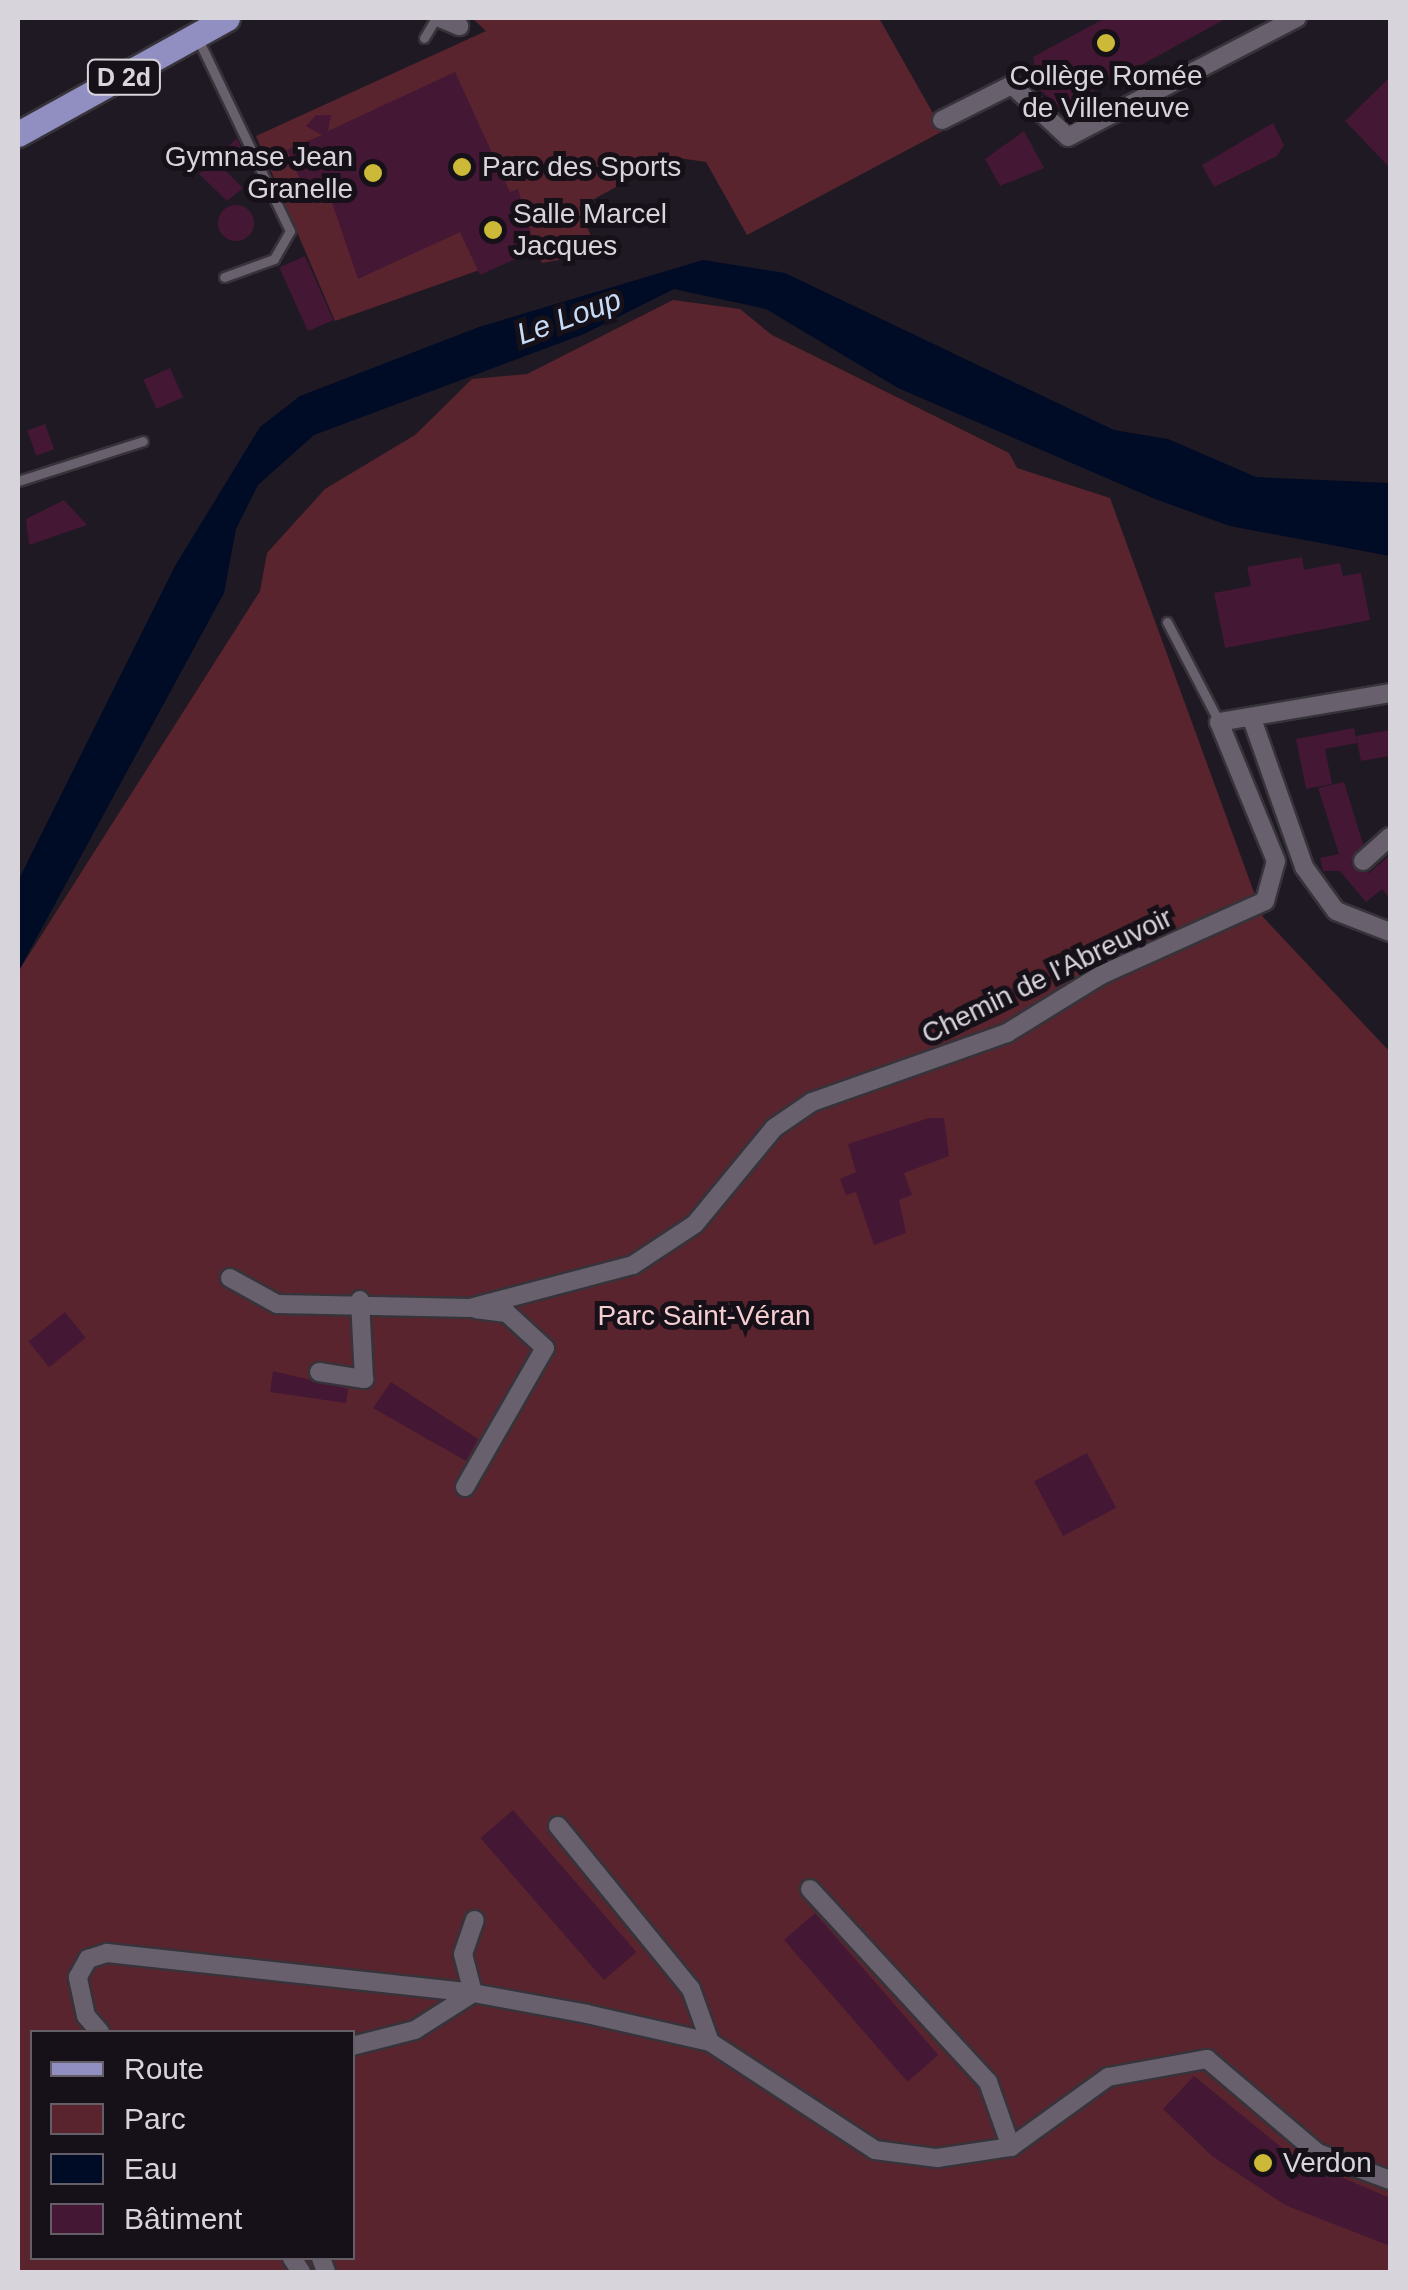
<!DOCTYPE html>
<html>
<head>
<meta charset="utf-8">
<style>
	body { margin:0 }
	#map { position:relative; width:1408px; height:2290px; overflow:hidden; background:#1f1923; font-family:Helvetica,sans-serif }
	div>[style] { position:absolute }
	.green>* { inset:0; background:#59242d }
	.water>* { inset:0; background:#000b26 }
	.building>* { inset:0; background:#441735; transform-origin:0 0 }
	.round { border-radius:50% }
	.roads { filter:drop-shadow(2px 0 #37333a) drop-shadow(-2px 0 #37333a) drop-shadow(0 2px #37333a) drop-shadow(0 -2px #37333a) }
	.service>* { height:9px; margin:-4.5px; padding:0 4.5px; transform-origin:4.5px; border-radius:4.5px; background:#68606d }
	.minor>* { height:18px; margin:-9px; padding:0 9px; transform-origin:9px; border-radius:9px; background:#68606d }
	.primary>* { height:25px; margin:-12.5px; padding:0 12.5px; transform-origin:12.5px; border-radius:12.5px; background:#918fc1 }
	.dots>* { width:28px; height:28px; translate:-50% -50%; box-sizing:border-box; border:5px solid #161019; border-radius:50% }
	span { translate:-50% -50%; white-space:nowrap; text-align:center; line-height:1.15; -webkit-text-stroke:10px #161019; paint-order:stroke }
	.shield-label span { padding:2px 8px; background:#161019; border:2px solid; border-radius:8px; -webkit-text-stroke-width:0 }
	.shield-label { font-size:25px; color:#d8d4db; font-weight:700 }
	.poi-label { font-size:28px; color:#d8d4db }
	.right { translate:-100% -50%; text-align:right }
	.left { translate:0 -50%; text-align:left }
	.street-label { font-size:28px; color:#d8d4db }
	.park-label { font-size:28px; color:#f5ced1 }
	.water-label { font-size:30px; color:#c5dbf6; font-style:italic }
	.frame { position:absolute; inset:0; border:20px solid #d8d4db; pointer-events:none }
	.legend { position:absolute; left:30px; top:2030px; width:325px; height:230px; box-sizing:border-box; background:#161019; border:2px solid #645e67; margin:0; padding:12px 18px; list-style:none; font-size:30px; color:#d8d4db }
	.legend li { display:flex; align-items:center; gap:20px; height:50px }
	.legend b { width:50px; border:2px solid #645e67 }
</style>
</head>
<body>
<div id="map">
	<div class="green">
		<i style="clip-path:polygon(472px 18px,879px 18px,943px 131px,747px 235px,706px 162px,672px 157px,579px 207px,598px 253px,542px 263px,536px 250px,335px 321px,256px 136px,486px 31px)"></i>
		<i style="clip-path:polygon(evenodd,673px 300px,740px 309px,772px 335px,1009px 453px,1017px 468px,1110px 498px,1263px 917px,1390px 1052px,1390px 2272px,18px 2272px,18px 972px,260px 591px,267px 553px,325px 489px,415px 435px,472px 379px,527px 374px,673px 300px,32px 2032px,352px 2032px,352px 2258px,32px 2258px,32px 2032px)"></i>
	</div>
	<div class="water">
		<i style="clip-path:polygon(703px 260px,785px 273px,1114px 430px,1168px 439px,1256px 477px,1390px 483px,1390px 556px,1230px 526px,1155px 499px,898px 388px,766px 309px,674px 289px,584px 334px,314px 435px,258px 485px,236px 529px,224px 593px,18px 972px,18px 881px,175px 566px,260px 427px,300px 396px,479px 327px)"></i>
	</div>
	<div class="building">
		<i style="clip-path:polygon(1105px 18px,1227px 18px,1061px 109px,1038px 88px,1033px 57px)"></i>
		<i style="clip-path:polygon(455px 72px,510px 192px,518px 189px,536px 250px,480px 275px,460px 232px,358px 279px,327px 188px,308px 197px,287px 150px,322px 135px,306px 126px,316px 115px,331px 115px,328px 131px)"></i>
		<i style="clip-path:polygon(1390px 77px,1390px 168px,1345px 121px)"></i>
		<i style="clip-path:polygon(1273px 123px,1284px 145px,1277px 156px,1214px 187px,1202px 165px)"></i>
		<i style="clip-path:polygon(1024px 131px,1044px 168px,1000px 186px,985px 159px)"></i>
		<i style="clip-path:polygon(237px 138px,242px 150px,225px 170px,243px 188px,227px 201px,199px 174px)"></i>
		<i class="round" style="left:218px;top:205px;width:36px;height:36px"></i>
		<i style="left:305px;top:256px;width:70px;height:28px;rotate:66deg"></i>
		<i style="left:170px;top:368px;width:32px;height:29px;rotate:66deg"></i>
		<i style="left:45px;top:424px;width:27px;height:19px;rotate:70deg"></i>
		<i style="clip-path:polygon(64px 500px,87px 525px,29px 545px,26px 519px)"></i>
		<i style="clip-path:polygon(1302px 557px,1304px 570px,1340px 563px,1343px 576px,1361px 573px,1370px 620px,1225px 648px,1214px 593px,1251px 586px,1247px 567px)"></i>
		<i style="clip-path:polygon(1354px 728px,1357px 743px,1325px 749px,1332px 784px,1306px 789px,1296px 739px)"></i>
		<i style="clip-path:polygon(1390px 730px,1390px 756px,1361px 761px,1356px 736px)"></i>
		<i style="clip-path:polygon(1344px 782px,1363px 844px,1351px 864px,1369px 873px,1390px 855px,1390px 899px,1382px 889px,1366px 902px,1340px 871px,1323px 871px,1320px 858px,1339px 854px,1318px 788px)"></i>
		<i style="clip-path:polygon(929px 1118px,944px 1118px,949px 1156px,904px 1173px,912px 1195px,899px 1200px,906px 1233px,874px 1245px,856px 1192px,846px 1195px,840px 1179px,856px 1172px,848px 1144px)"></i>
		<i style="left:65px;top:1312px;width:33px;height:47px;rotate:51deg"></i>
		<i style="clip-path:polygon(273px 1371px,348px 1389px,346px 1403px,270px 1392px)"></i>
		<i style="clip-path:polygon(391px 1382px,478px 1439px,466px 1461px,373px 1408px)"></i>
		<i style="left:1087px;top:1453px;width:62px;height:60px;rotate:62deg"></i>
		<i style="left:513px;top:1810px;width:188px;height:43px;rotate:49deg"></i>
		<i style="left:815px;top:1913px;width:188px;height:41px;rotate:49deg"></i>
		<i style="clip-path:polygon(1194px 2076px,1292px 2156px,1390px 2198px,1390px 2246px,1285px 2205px,1212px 2156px,1163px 2109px)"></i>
	</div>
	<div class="roads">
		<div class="service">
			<i style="left:424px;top:38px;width:23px;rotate:-59deg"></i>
			<i style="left:198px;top:39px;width:213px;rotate:64.4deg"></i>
			<i style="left:290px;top:231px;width:32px;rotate:120deg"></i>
			<i style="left:274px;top:259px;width:53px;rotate:160.2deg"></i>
			<i style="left:18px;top:481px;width:131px;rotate:-17.7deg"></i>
			<i style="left:1167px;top:622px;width:113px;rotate:62.5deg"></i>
		</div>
		<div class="minor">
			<i style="left:440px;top:18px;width:21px;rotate:23deg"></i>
			<i style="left:942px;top:120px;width:78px;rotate:-26.6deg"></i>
			<i style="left:1012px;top:85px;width:76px;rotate:42.9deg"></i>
			<i style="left:1068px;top:137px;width:258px;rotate:-27.5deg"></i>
			<i style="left:1252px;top:719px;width:157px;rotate:70.6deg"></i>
			<i style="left:1304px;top:867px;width:54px;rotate:54deg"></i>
			<i style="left:1336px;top:911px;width:58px;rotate:21.3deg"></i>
			<i style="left:1363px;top:861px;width:36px;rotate:-42deg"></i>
			<i style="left:230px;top:1278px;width:54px;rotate:29deg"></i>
			<i style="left:277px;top:1304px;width:193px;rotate:1.2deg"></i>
			<i style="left:470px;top:1308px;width:169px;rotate:-14.8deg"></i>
			<i style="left:633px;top:1265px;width:74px;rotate:-33.5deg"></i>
			<i style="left:695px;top:1224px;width:124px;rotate:-50.5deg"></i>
			<i style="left:774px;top:1128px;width:46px;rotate:-34.4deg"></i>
			<i style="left:812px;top:1102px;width:207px;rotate:-19.5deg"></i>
			<i style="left:1007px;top:1033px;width:110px;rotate:-31.7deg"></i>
			<i style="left:1101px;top:975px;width:180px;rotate:-24.3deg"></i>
			<i style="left:1265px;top:901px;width:41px;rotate:-74.6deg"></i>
			<i style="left:1276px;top:861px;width:150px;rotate:-112.3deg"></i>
			<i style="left:1219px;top:722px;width:173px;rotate:-9.6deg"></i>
			<i style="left:319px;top:1372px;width:46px;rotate:8.8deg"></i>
			<i style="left:364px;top:1379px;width:79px;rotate:-92.9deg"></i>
			<i style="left:465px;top:1487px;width:160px;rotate:-60.1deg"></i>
			<i style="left:545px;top:1348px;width:52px;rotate:-137.4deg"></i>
			<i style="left:507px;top:1313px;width:31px;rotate:-173deg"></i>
			<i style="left:558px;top:1826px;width:210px;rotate:50.8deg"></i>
			<i style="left:691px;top:1989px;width:56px;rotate:70.3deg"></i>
			<i style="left:810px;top:1889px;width:263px;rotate:47.3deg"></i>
			<i style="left:988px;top:2082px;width:69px;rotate:70.5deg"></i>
			<i style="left:473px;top:1993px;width:40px;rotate:-104.4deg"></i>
			<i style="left:463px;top:1954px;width:36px;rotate:-71deg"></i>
			<i style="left:100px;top:2032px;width:21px;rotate:-131deg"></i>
			<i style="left:86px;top:2016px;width:40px;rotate:-102deg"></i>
			<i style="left:78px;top:1977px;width:21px;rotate:-61deg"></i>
			<i style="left:88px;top:1959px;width:20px;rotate:-18deg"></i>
			<i style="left:107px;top:1953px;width:368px;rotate:6.2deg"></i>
			<i style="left:352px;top:2046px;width:65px;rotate:-14.3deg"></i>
			<i style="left:415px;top:2030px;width:69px;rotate:-32.5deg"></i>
			<i style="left:473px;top:1993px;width:116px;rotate:10.4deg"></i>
			<i style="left:587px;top:2014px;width:126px;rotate:12.8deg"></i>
			<i style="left:710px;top:2042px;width:197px;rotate:33.2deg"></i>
			<i style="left:875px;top:2150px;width:63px;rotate:7.4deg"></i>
			<i style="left:937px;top:2158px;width:75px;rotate:-8.5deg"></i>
			<i style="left:1011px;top:2147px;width:120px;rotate:-35.8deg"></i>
			<i style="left:1108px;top:2077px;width:101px;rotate:-10.3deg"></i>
			<i style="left:1207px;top:2059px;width:145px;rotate:40.3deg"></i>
			<i style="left:1318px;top:2153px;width:77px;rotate:20.6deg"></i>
			<i style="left:292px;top:2258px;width:17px;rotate:57deg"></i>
			<i style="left:321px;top:2258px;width:15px;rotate:70deg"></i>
		</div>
		<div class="primary">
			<i style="left:18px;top:134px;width:239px;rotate:-29deg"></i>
		</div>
	</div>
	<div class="dots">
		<i style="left:1106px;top:43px;background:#cdb938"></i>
		<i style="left:462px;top:167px;background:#cdb938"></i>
		<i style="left:373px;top:173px;background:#cdb938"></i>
		<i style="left:493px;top:230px;background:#cdb938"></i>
		<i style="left:1263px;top:2163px;background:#cdb938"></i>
	</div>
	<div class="shield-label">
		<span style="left:124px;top:77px">D 2d</span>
	</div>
	<div class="poi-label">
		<span style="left:1106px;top:92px">Collège Romée<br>de Villeneuve</span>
		<span class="right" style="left:353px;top:173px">Gymnase Jean<br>Granelle</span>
		<span class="left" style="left:482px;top:167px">Parc des Sports</span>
		<span class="left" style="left:513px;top:230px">Salle Marcel<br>Jacques</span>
		<span class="left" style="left:1283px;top:2163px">Verdon</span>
	</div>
	<div class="street-label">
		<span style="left:1047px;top:976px;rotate:-26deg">Chemin de l'Abreuvoir</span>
	</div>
	<div class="park-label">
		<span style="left:704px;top:1316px">Parc Saint-Véran</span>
	</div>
	<div class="water-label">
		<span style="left:569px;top:317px;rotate:-20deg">Le Loup</span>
	</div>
	<div class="frame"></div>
	<ul class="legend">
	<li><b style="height:12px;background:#918fc1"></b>Route</li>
	<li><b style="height:28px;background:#59242d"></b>Parc</li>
	<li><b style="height:28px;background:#000b26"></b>Eau</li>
	<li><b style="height:28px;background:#441735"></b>Bâtiment</li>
	</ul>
</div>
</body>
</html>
